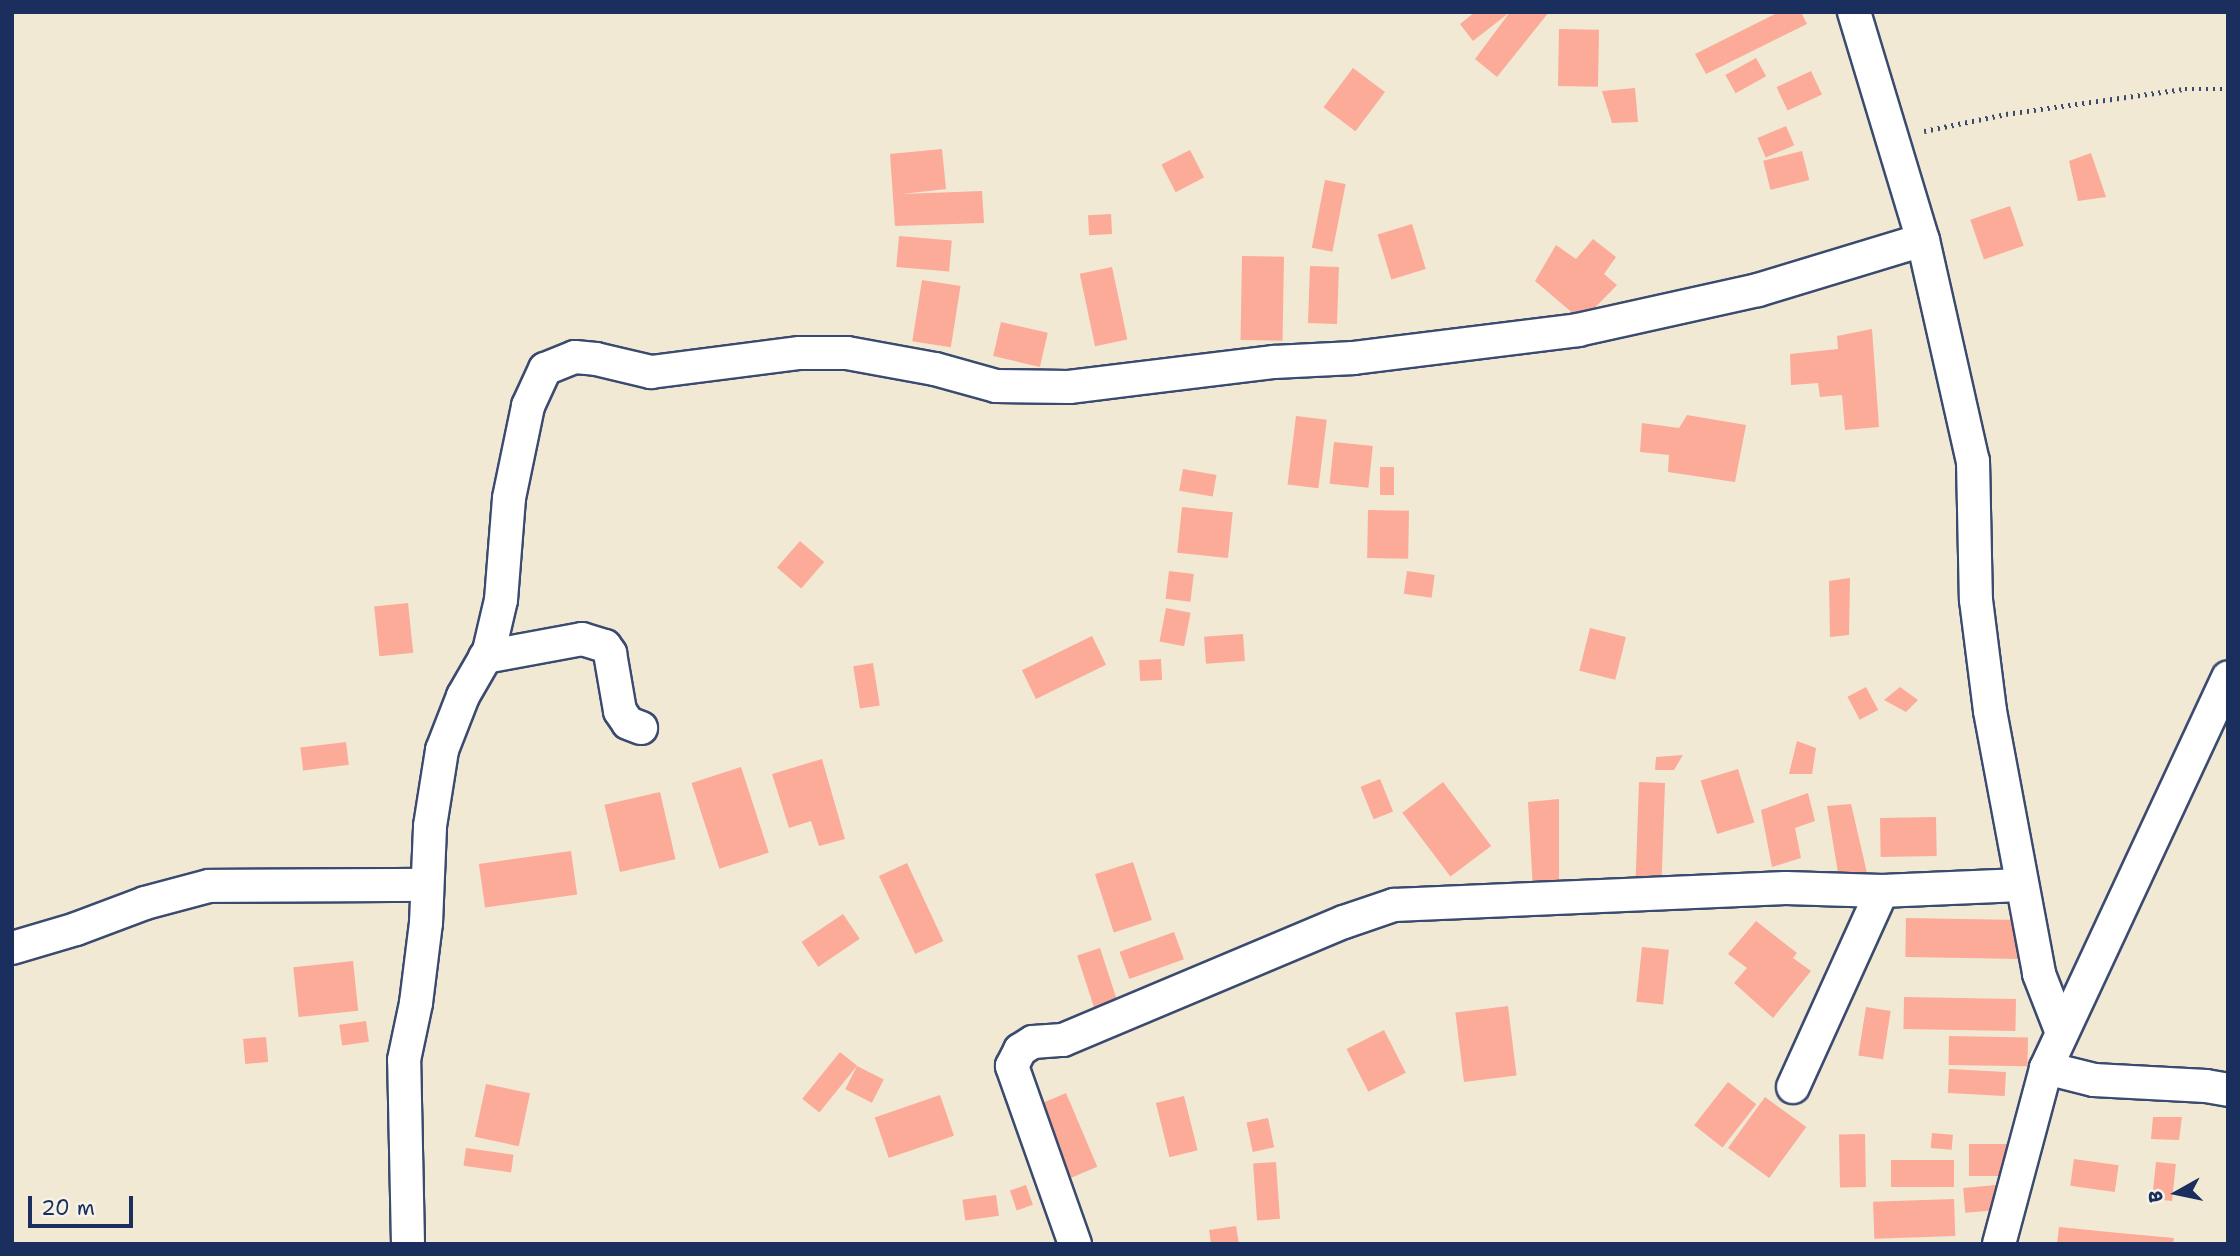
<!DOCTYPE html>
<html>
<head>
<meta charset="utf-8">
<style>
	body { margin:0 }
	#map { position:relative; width:2240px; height:1256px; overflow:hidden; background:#f1e9d4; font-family:"Shantell Sans",sans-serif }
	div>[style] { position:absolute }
	.building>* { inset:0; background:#fcab99; transform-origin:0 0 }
	.path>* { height:4.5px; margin-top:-2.25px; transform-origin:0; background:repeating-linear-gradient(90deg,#3b4b70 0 2px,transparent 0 7px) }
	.roads { filter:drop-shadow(2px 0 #3b4b70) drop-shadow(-2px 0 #3b4b70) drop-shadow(0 2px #3b4b70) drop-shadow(0 -2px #3b4b70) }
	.minor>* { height:32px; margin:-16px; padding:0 16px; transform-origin:16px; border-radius:16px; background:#fff }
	span { translate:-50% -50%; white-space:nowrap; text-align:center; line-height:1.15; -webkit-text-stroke:5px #f7f3e8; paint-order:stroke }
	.frame { position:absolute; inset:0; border:14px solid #1b2f5e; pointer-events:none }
	.north { position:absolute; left:2142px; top:1158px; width:70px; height:70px; -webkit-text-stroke:5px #f7f3e8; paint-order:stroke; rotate:261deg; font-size:19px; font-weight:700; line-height:28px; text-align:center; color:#1b2f5e }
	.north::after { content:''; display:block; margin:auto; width:24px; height:32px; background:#1b2f5e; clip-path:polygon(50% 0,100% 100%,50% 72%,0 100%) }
	.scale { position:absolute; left:28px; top:1196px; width:105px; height:32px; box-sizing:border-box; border:4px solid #1b2f5e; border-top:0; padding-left:9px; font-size:21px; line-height:24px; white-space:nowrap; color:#1b2f5e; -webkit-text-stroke:5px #f7f3e8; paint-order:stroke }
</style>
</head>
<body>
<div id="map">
	<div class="building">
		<i style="clip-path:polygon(1475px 12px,1510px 12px,1473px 41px,1460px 24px)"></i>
		<i style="clip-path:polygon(1510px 12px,1549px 12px,1497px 77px,1475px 59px)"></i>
		<i style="clip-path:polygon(1779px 12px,1801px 12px,1807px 24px,1706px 74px,1695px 54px)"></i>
		<i style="left:1559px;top:29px;width:40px;height:57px;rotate:1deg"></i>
		<i style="left:1756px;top:58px;width:21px;height:35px;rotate:61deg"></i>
		<i style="left:1353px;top:68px;width:40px;height:49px;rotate:37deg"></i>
		<i style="left:1811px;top:71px;width:26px;height:38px;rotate:65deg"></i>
		<i style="clip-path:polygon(1635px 88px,1638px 122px,1612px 123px,1602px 91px)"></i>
		<i style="left:1786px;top:126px;width:21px;height:31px;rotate:67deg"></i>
		<i style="clip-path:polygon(942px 149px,946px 189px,902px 194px,982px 191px,984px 223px,895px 226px,890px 154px)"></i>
		<i style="left:1190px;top:150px;width:31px;height:32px;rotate:63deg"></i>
		<i style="left:1802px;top:151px;width:30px;height:40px;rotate:76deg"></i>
		<i style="clip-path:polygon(2091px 153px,2106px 197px,2078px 201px,2069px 161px)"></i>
		<i style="left:1325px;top:180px;width:21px;height:69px;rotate:11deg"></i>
		<i style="left:2010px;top:206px;width:42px;height:42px;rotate:71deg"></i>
		<i style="left:1111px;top:214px;width:20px;height:23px;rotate:87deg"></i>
		<i style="left:1412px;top:224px;width:47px;height:36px;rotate:73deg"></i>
		<i style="left:899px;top:236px;width:53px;height:31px;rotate:5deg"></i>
		<i style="clip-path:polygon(1593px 239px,1616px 257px,1604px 274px,1617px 285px,1582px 321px,1535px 281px,1556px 245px,1576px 259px)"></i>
		<i style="left:1242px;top:256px;width:42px;height:84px;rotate:1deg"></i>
		<i style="left:1310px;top:266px;width:29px;height:57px;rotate:2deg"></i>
		<i style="left:1112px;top:267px;width:74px;height:33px;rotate:78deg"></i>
		<i style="left:922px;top:280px;width:39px;height:62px;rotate:9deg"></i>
		<i style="left:1001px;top:322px;width:48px;height:35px;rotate:13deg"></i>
		<i style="clip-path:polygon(1872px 329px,1879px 427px,1845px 430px,1842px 395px,1820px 397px,1818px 383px,1791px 385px,1790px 354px,1838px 349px,1837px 336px)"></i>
		<i style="clip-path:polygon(1687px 415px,1746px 425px,1735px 482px,1668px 472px,1669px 455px,1640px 452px,1642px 423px,1679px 428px)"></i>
		<i style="left:1296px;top:416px;width:31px;height:69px;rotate:7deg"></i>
		<i style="left:1334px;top:442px;width:39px;height:42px;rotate:6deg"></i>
		<i style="left:1380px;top:467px;width:14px;height:28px"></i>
		<i style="left:1183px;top:469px;width:34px;height:22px;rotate:10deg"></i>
		<i style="left:1182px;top:507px;width:51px;height:46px;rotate:6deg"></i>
		<i style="left:1368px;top:510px;width:41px;height:48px;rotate:1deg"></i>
		<i style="left:800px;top:541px;width:32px;height:35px;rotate:41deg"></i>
		<i style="left:1169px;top:571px;width:25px;height:28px;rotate:7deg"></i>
		<i style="left:1407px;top:571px;width:28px;height:23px;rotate:8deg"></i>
		<i style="clip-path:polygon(1850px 578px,1849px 635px,1830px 637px,1829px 581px)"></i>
		<i style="left:408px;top:603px;width:50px;height:34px;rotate:84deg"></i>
		<i style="left:1166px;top:608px;width:25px;height:34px;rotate:11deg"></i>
		<i style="left:1590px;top:628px;width:37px;height:44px;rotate:14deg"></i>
		<i style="left:1243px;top:634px;width:27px;height:39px;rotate:86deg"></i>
		<i style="left:1092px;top:636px;width:32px;height:78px;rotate:64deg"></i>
		<i style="left:1161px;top:659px;width:21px;height:22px;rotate:87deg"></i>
		<i style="left:873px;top:663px;width:43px;height:20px;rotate:81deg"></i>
		<i style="left:1866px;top:687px;width:26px;height:21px;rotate:62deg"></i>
		<i style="clip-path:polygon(1900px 687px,1918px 700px,1906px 712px,1884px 700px)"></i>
		<i style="clip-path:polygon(1797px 741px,1816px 748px,1812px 774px,1789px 774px)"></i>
		<i style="left:346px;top:742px;width:23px;height:46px;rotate:83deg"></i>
		<i style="clip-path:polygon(1683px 755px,1674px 770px,1655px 770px,1656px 757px)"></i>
		<i style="clip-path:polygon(822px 759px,845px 839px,819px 846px,811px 821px,789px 828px,772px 774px)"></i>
		<i style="left:741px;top:767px;width:90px;height:52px;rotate:72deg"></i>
		<i style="left:1738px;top:769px;width:56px;height:39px;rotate:73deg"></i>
		<i style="left:1380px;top:779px;width:35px;height:21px;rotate:68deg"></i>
		<i style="left:1443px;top:782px;width:80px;height:51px;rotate:53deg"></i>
		<i style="left:1665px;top:783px;width:103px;height:26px;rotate:92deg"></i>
		<i style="left:660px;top:792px;width:69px;height:57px;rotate:77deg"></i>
		<i style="clip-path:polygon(1808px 793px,1815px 821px,1795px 828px,1801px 858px,1772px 867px,1761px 810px)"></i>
		<i style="clip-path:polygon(1559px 799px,1559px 887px,1533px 890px,1528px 802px)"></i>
		<i style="clip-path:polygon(1851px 804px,1867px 873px,1839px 879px,1827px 806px)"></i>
		<i style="left:1936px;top:817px;width:39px;height:56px;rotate:89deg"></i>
		<i style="left:571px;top:851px;width:44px;height:93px;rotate:82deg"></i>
		<i style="left:1133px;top:862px;width:61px;height:40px;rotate:72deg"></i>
		<i style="left:907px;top:863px;width:86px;height:31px;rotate:65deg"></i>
		<i style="left:843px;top:914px;width:30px;height:50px;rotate:56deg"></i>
		<i style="left:1906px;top:918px;width:116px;height:39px;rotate:1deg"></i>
		<i style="clip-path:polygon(1756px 921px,1797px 953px,1793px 958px,1811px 971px,1773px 1018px,1734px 983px,1747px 968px,1728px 954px)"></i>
		<i style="left:1174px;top:932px;width:29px;height:58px;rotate:70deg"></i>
		<i style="left:1642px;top:947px;width:27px;height:55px;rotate:6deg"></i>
		<i style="left:1100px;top:948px;width:60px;height:24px;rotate:72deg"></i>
		<i style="left:353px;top:961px;width:50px;height:60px;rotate:84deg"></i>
		<i style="left:1904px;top:997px;width:112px;height:32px;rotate:1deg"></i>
		<i style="left:1508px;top:1006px;width:70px;height:53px;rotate:83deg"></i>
		<i style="left:1866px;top:1007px;width:25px;height:49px;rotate:9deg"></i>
		<i style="left:366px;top:1021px;width:21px;height:27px;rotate:82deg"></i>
		<i style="left:1384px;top:1030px;width:48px;height:42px;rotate:63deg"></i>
		<i style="left:1949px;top:1036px;width:79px;height:29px;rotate:1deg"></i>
		<i style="left:266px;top:1037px;width:25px;height:23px;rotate:85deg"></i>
		<i style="left:840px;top:1052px;width:22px;height:60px;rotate:39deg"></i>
		<i style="left:857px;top:1066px;width:30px;height:26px;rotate:27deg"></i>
		<i style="left:1949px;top:1069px;width:57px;height:24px;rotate:3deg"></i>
		<i style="left:1728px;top:1082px;width:36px;height:55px;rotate:38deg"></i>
		<i style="left:486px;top:1084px;width:45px;height:54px;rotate:12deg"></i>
		<i style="left:1066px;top:1093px;width:80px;height:42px;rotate:67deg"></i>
		<i style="left:940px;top:1095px;width:43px;height:69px;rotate:71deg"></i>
		<i style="left:1184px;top:1096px;width:56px;height:29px;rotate:76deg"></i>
		<i style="left:1765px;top:1097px;width:51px;height:63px;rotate:36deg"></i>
		<i style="clip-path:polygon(2153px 1117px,2182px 1117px,2179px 1140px,2151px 1139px)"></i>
		<i style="left:1268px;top:1118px;width:30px;height:22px;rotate:78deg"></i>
		<i style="left:1932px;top:1133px;width:21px;height:15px;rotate:5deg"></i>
		<i style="left:1865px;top:1134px;width:53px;height:26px;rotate:89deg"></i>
		<i style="left:1969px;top:1144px;width:38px;height:32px"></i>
		<i style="left:466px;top:1148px;width:48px;height:18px;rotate:8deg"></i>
		<i style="left:2074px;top:1159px;width:45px;height:27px;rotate:8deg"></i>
		<i style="left:1891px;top:1160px;width:63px;height:27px"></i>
		<i style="left:1276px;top:1162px;width:57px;height:23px;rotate:86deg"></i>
		<i style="left:2156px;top:1162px;width:20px;height:37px;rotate:6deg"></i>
		<i style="left:1026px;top:1185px;width:21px;height:17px;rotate:71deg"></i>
		<i style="left:1996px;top:1185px;width:25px;height:33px;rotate:85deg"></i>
		<i style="left:996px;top:1195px;width:21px;height:34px;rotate:82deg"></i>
		<i style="left:1954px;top:1199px;width:37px;height:81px;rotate:88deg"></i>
		<i style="clip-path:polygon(1236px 1226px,1239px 1244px,1211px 1244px,1209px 1230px)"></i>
		<i style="clip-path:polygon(2059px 1227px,2119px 1233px,2174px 1238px,2173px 1244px,2057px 1244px)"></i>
	</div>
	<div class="path">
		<i style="left:1924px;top:131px;width:84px;rotate:-11.7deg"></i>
		<i style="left:2006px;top:114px;width:181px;rotate:-8deg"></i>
		<i style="left:2185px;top:89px;width:43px"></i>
	</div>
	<div class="roads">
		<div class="minor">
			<i style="left:1854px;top:12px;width:238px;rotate:73.2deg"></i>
			<i style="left:1923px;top:240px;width:227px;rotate:77.3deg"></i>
			<i style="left:1973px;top:461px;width:139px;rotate:88.8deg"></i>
			<i style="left:1976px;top:600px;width:112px;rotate:82.8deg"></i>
			<i style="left:1990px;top:711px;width:268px;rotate:79.4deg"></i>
			<i style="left:2039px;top:974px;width:63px;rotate:68.7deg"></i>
			<i style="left:485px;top:657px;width:99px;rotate:-10.5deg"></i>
			<i style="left:582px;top:639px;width:24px;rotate:17deg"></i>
			<i style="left:605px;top:646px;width:9px;rotate:54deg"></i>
			<i style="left:610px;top:653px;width:59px;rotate:80.2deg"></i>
			<i style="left:620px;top:711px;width:14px;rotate:56deg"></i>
			<i style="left:628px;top:723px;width:14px;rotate:21deg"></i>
			<i style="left:12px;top:948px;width:67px;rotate:-16.5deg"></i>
			<i style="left:76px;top:929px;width:74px;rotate:-20.6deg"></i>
			<i style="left:145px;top:903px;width:66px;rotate:-14.9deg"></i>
			<i style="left:209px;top:886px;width:217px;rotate:-0.3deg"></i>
			<i style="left:2046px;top:1068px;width:49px;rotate:14deg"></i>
			<i style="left:2094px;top:1080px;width:112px;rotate:3.1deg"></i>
			<i style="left:2206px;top:1086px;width:22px;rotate:10deg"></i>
			<i style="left:1793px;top:1087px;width:215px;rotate:-65.6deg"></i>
			<i style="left:408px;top:1244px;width:184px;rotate:-91.2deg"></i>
			<i style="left:404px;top:1060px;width:58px;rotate:-78.1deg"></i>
			<i style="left:416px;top:1003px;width:81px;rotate:-82.9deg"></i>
			<i style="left:426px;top:923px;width:97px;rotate:-87.6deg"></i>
			<i style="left:430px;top:826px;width:77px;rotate:-81deg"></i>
			<i style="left:442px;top:750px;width:58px;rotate:-68.7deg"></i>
			<i style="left:463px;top:696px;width:52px;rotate:-60deg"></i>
			<i style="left:489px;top:651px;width:52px;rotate:-76.8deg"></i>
			<i style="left:501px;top:600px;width:102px;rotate:-85.5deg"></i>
			<i style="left:509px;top:498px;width:94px;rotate:-78.3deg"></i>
			<i style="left:528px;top:406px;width:41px;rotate:-65.3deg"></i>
			<i style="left:545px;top:369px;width:32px;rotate:-22deg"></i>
			<i style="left:575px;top:357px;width:21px;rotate:5deg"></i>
			<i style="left:596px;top:359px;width:57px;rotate:13.3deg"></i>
			<i style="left:651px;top:372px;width:150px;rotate:-7.3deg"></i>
			<i style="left:800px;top:353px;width:47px"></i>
			<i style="left:847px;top:353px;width:89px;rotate:10.3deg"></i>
			<i style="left:935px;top:369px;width:63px;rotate:15.6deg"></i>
			<i style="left:996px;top:386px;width:73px;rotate:0.8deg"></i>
			<i style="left:1069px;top:387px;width:207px;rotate:-7deg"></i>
			<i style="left:1274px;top:362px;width:80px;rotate:-2.9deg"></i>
			<i style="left:1354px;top:358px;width:226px;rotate:-7.1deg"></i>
			<i style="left:1578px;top:330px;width:184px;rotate:-12.5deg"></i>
			<i style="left:1758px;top:290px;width:172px;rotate:-16.9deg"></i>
			<i style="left:1075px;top:1244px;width:189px;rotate:-109.5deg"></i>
			<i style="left:1012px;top:1066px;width:18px;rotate:-63deg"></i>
			<i style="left:1020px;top:1050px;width:15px;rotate:-32deg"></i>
			<i style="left:1033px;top:1042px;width:30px;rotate:-4deg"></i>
			<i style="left:1063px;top:1040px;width:305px;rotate:-22.8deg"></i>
			<i style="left:1344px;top:922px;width:53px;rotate:-18.8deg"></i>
			<i style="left:1394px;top:905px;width:392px;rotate:-2.5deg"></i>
			<i style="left:1786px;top:888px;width:96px;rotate:1.8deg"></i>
			<i style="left:1882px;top:891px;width:139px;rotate:-2.5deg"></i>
			<i style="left:1999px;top:1244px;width:182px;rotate:-75deg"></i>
			<i style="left:2046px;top:1068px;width:431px;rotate:-65deg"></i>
		</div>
	</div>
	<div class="frame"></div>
	<div class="north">B</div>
	<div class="scale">20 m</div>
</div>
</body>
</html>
